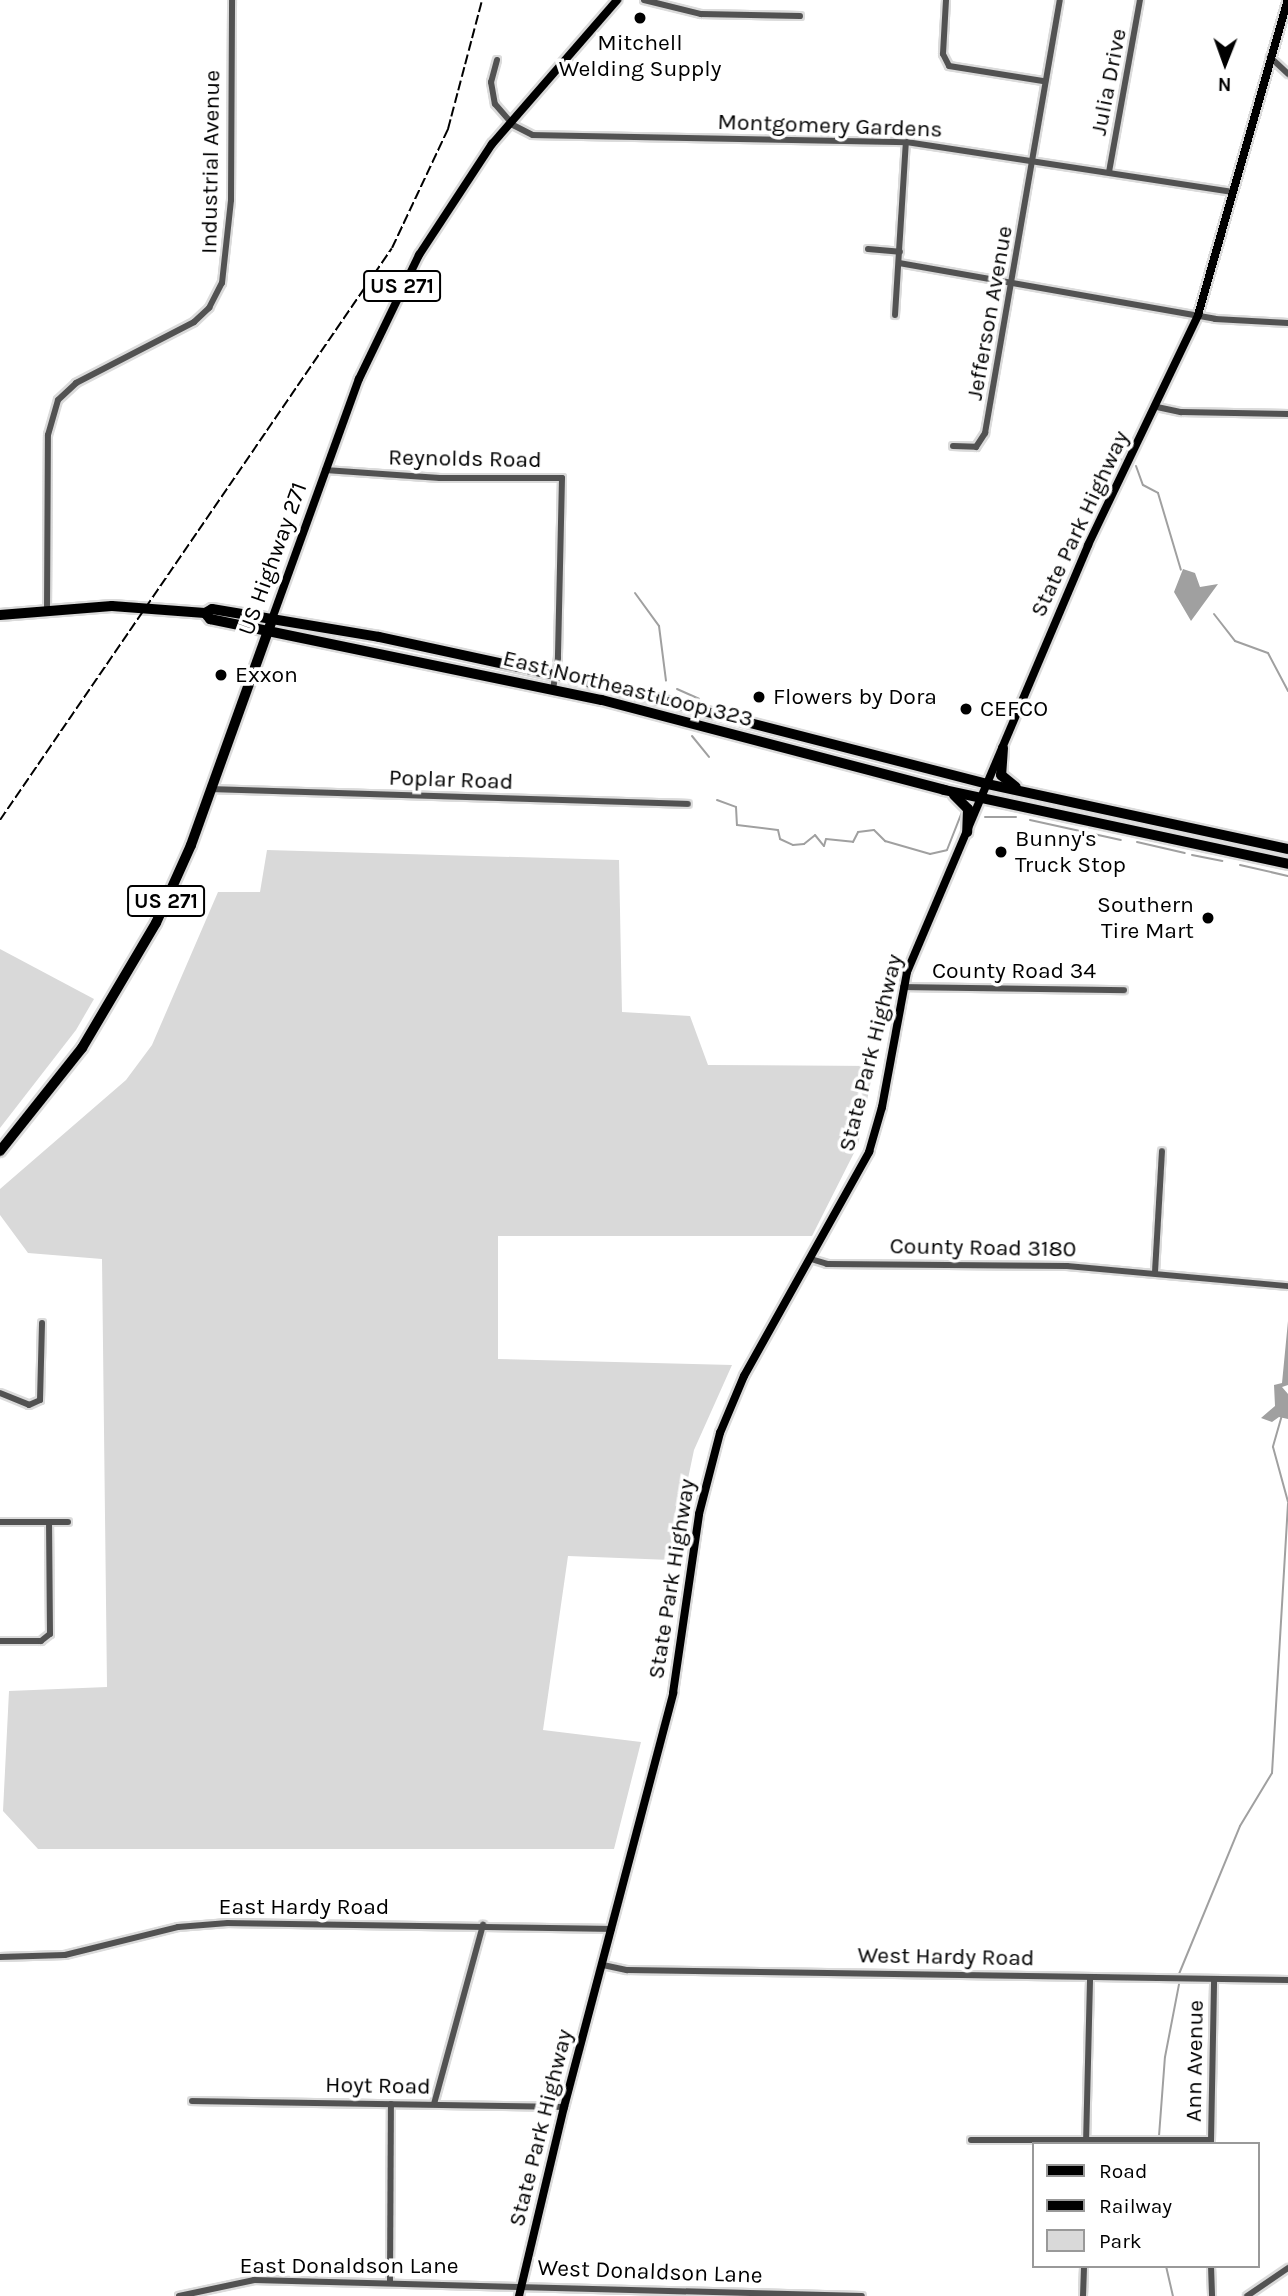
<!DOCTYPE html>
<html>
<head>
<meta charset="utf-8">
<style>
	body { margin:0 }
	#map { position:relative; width:1288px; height:2296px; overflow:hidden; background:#fff; font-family:Karla,sans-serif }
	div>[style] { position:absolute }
	.green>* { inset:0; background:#d9d9d9 }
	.water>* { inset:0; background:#a0a0a0 }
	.stream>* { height:2px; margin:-1px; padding:0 1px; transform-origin:1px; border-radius:1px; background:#a0a0a0 }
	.roads { filter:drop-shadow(2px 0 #dbdbdb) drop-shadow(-2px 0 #dbdbdb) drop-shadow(0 2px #dbdbdb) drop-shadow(0 -2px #dbdbdb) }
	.minor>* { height:6px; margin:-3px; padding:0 3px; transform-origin:3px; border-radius:3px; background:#525252 }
	.major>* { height:8px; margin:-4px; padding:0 4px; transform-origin:4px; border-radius:4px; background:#000 }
	.highway>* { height:10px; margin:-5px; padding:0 5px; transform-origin:5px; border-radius:5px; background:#000 }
	.rail>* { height:2px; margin-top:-1px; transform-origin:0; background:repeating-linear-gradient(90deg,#000 0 10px,transparent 0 13.5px) }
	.dots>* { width:19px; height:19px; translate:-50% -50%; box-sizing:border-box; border:4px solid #fff; border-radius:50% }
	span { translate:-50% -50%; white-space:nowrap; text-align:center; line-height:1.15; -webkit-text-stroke:7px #fff; paint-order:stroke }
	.shield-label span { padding:2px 5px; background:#fff; border:2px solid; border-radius:5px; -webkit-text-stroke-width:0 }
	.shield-label { font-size:21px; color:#000; font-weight:700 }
	.poi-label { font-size:23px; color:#000 }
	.left { translate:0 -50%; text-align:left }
	.right { translate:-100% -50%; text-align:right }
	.street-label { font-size:23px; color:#000 }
	.legend { position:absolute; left:1032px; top:2142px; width:228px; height:126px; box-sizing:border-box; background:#fff; border:2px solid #999; margin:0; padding:9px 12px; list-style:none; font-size:21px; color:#000 }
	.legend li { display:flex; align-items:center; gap:14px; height:35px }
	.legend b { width:35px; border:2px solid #999 }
	.north { position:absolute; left:1190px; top:28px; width:70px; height:70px; -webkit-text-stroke:5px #fff; paint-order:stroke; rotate:181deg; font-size:19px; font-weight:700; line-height:28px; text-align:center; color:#000 }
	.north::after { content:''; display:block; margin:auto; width:24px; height:32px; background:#000; clip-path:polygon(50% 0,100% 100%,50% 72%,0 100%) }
</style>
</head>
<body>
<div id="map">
	<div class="green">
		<i style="clip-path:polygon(267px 850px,619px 860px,622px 1012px,690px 1016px,708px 1065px,874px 1066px,858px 1145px,812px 1236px,498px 1236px,498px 1359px,732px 1365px,694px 1450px,671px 1560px,568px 1556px,543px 1730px,641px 1742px,614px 1849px,38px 1849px,3px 1811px,9px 1691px,107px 1687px,102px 1259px,28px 1253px,0 1215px,0 1189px,126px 1080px,152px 1045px,218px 892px,260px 892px)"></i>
		<i style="clip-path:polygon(0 949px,94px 999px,76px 1030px,0 1128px)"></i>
	</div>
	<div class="water">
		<i style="clip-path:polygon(1183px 569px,1195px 573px,1200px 587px,1218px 584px,1191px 621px,1174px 592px)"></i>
		<i style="clip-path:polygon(1288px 1321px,1288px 1385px,1282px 1387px,1288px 1394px,1288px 1419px,1279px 1417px,1272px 1422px,1261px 1418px,1275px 1406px,1274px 1385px,1282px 1383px)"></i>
	</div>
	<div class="stream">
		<i style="left:1113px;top:458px;width:10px;rotate:11deg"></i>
		<i style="left:1136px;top:466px;width:20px;rotate:70deg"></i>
		<i style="left:1143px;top:485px;width:17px;rotate:28deg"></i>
		<i style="left:1158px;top:493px;width:80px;rotate:73.4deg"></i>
		<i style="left:635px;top:593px;width:41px;rotate:54deg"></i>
		<i style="left:659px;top:626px;width:55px;rotate:82.7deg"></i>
		<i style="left:1214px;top:614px;width:34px;rotate:52deg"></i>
		<i style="left:1235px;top:641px;width:35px;rotate:20deg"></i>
		<i style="left:1268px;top:653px;width:43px;rotate:62.2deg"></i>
		<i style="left:677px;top:689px;width:24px;rotate:24deg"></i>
		<i style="left:692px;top:736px;width:27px;rotate:51deg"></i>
		<i style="left:717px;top:800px;width:20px;rotate:20deg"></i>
		<i style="left:736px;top:807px;width:18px;rotate:87deg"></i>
		<i style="left:737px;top:825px;width:41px;rotate:7deg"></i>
		<i style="left:778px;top:830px;width:9px;rotate:77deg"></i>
		<i style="left:780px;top:839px;width:14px;rotate:25deg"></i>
		<i style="left:793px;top:845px;width:11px;rotate:-5deg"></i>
		<i style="left:804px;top:844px;width:14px;rotate:-39deg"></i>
		<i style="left:815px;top:835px;width:14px;rotate:51deg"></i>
		<i style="left:824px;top:846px;width:7px;rotate:-74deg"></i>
		<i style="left:826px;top:839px;width:27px;rotate:6deg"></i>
		<i style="left:853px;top:842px;width:11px;rotate:-63deg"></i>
		<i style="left:858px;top:832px;width:16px;rotate:-7deg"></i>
		<i style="left:874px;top:830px;width:16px;rotate:45deg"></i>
		<i style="left:885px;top:841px;width:47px;rotate:16.1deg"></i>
		<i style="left:930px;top:854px;width:17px;rotate:-13deg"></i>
		<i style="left:947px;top:850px;width:41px;rotate:-68.5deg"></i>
		<i style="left:985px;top:817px;width:31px"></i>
		<i style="left:1030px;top:820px;width:93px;rotate:12.4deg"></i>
		<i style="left:1137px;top:842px;width:49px;rotate:12.9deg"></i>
		<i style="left:1192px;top:855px;width:31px;rotate:11deg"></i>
		<i style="left:1240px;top:865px;width:49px;rotate:12.9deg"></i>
		<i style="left:1282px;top:1415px;width:33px;rotate:106deg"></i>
		<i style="left:1273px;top:1447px;width:57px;rotate:74.7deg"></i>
		<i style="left:1179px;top:1974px;width:160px;rotate:-67.6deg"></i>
		<i style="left:1240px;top:1826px;width:62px;rotate:-58.9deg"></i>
		<i style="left:1272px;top:1773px;width:270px;rotate:-86.6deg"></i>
		<i style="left:1159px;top:2136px;width:79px;rotate:-85.7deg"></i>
		<i style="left:1165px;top:2057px;width:74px;rotate:-79.1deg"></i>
		<i style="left:1166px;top:2266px;width:31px;rotate:77deg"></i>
	</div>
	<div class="roads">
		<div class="minor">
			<i style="left:644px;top:0;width:59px;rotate:13.8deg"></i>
			<i style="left:701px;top:14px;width:99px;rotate:1.2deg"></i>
			<i style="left:946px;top:0;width:54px;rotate:93.2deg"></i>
			<i style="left:943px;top:54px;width:13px;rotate:63deg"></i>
			<i style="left:949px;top:66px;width:95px;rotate:9.1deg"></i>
			<i style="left:1270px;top:57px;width:25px;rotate:43deg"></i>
			<i style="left:497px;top:60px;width:23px;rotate:105deg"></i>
			<i style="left:491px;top:82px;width:22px;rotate:80deg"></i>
			<i style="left:495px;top:104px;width:28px;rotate:49deg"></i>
			<i style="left:513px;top:125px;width:22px;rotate:27deg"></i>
			<i style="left:533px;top:135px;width:373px;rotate:1.1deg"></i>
			<i style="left:906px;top:142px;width:331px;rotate:8.7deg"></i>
			<i style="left:1109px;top:172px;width:175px;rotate:-79.8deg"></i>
			<i style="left:868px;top:249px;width:32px;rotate:5deg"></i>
			<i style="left:899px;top:263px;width:321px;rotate:10deg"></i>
			<i style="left:1215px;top:319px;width:73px;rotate:3.1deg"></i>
			<i style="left:895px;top:315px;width:173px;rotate:-86.4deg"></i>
			<i style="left:1157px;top:407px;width:25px;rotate:12deg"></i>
			<i style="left:1181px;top:412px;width:107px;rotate:1.1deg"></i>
			<i style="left:953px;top:446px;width:23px;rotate:2deg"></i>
			<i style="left:976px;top:447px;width:17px;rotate:-57deg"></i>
			<i style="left:985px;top:433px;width:439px;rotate:-80.2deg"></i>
			<i style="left:325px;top:470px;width:115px;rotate:4deg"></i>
			<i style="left:440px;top:478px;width:122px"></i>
			<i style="left:562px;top:478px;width:180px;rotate:91.3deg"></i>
			<i style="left:558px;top:658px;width:31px;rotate:99deg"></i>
			<i style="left:47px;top:611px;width:176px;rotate:-89.7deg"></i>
			<i style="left:48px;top:435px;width:36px;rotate:-74deg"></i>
			<i style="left:58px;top:400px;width:25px;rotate:-43deg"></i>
			<i style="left:76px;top:383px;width:133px;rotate:-27.3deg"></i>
			<i style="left:194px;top:322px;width:21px;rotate:-43deg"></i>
			<i style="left:209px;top:308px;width:28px;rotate:-63deg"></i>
			<i style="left:222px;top:283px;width:83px;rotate:-83.8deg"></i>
			<i style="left:231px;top:200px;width:200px;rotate:-89.7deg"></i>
			<i style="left:212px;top:789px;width:476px;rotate:1.8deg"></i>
			<i style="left:903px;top:987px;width:221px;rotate:0.8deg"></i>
			<i style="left:811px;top:1259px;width:17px;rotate:17deg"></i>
			<i style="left:827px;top:1264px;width:240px;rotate:0.5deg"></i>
			<i style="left:1067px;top:1266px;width:222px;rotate:5.2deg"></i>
			<i style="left:1155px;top:1272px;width:121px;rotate:-86.7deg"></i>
			<i style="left:0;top:1393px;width:31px;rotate:22deg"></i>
			<i style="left:29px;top:1405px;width:12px;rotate:-24deg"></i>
			<i style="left:40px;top:1400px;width:77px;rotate:-88.5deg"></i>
			<i style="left:0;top:1522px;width:68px"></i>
			<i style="left:0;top:1641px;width:41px"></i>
			<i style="left:41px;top:1641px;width:11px;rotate:-38deg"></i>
			<i style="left:50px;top:1634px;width:112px;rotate:-90.5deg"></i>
			<i style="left:0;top:1957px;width:65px;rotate:-1.8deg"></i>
			<i style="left:65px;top:1955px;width:116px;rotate:-13.9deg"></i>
			<i style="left:178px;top:1927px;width:50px;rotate:-4.6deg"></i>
			<i style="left:228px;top:1923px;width:384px;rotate:0.9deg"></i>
			<i style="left:603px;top:1965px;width:25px;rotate:12deg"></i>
			<i style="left:627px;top:1970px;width:661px;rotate:0.87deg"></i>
			<i style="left:192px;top:2101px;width:372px;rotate:0.9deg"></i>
			<i style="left:434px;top:2104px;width:186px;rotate:-74.7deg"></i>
			<i style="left:971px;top:2140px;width:240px"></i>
			<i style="left:1211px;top:2141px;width:162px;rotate:-88.9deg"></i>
			<i style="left:1086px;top:2144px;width:167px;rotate:-88.6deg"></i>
			<i style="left:1211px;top:2266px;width:30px;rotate:88deg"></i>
			<i style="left:390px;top:2282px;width:178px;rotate:-89.7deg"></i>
			<i style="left:179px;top:2296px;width:77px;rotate:-12deg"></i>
			<i style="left:254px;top:2280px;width:608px;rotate:1.51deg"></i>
			<i style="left:1083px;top:2296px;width:30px;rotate:-88deg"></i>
			<i style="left:1247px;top:2296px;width:50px;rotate:-34.3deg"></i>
		</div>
		<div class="major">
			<i style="left:272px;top:619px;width:255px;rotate:-70.1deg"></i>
			<i style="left:359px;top:379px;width:138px;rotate:-64.2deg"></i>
			<i style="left:419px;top:255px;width:133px;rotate:-56.7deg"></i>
			<i style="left:492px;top:144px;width:191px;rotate:-49deg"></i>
			<i style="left:519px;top:2296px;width:194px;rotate:-76.6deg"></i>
			<i style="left:564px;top:2107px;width:428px;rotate:-75.2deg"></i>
			<i style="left:673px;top:1693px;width:181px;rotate:-81.7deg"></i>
			<i style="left:699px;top:1514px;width:84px;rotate:-75.5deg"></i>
			<i style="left:720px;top:1433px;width:62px;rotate:-67.2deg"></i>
			<i style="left:744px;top:1376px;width:257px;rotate:-60.8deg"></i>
			<i style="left:869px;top:1152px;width:47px;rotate:-73.9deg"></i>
			<i style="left:882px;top:1107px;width:137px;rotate:-79.5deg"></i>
			<i style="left:907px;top:972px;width:464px;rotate:-67deg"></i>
			<i style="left:1088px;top:545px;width:255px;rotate:-64.4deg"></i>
			<i style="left:1198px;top:315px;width:328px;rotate:-74.1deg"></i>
		</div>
		<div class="highway">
			<i style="left:205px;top:613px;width:8px;rotate:50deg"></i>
			<i style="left:210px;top:619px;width:400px;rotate:11.7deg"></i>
			<i style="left:602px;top:700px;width:354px;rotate:14.7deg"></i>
			<i style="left:944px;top:790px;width:352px;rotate:12.1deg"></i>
			<i style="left:0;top:615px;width:112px;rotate:-4.6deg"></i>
			<i style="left:112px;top:606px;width:93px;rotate:4.3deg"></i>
			<i style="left:205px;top:613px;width:8px;rotate:-30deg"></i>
			<i style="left:212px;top:609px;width:169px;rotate:9.5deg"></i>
			<i style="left:379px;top:637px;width:232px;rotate:12.2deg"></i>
			<i style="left:606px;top:686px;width:393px;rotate:14.4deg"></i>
			<i style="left:987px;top:784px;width:308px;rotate:12.2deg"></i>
			<i style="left:1003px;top:748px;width:27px;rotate:94deg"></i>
			<i style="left:1001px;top:775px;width:19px;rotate:39deg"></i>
			<i style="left:954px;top:795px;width:20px;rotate:45deg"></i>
			<i style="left:968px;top:809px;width:23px;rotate:92deg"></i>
			<i style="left:0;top:1151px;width:132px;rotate:-51.5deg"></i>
			<i style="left:82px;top:1048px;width:145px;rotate:-59.4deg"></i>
			<i style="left:156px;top:923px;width:85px;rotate:-65.8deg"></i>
			<i style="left:191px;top:845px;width:236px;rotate:-70.2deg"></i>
		</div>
	</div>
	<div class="rail">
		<i style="left:0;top:820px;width:693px;rotate:-55.58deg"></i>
		<i style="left:392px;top:248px;width:132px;rotate:-64.8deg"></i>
		<i style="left:448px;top:129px;width:133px;rotate:-75.2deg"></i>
	</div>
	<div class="dots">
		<i style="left:640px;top:18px;background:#000"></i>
		<i style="left:221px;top:675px;background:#000"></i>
		<i style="left:759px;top:697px;background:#000"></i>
		<i style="left:966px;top:709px;background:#000"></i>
		<i style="left:1001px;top:852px;background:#000"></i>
		<i style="left:1208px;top:918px;background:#000"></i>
	</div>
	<div class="shield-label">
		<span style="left:402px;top:286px">US 271</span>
		<span style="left:166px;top:901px">US 271</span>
	</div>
	<div class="poi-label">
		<span style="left:640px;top:56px">Mitchell<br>Welding Supply</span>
		<span class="left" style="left:235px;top:675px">Exxon</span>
		<span class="left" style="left:773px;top:697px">Flowers by Dora</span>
		<span class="left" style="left:980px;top:709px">CEFCO</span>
		<span class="left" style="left:1015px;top:852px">Bunny's<br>Truck Stop</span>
		<span class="right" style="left:1194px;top:918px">Southern<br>Tire Mart</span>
	</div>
	<div class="street-label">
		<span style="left:1109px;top:82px;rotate:-79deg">Julia Drive</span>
		<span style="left:830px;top:126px;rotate:2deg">Montgomery Gardens</span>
		<span style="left:211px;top:162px;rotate:-89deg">Industrial Avenue</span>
		<span style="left:990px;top:313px;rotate:-80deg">Jefferson Avenue</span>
		<span style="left:465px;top:459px;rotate:1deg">Reynolds Road</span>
		<span style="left:1080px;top:524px;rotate:-65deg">State Park Highway</span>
		<span style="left:273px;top:559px;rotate:-70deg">US Highway 271</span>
		<span style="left:628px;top:689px;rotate:14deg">East Northeast Loop 323</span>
		<span style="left:451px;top:780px;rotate:2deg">Poplar Road</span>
		<span style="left:1014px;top:971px">County Road 34</span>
		<span style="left:871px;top:1053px;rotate:-76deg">State Park Highway</span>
		<span style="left:983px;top:1248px;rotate:1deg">County Road 3180</span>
		<span style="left:672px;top:1579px;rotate:-81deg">State Park Highway</span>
		<span style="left:304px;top:1907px">East Hardy Road</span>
		<span style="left:946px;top:1957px;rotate:1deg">West Hardy Road</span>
		<span style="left:1195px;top:2061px;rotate:-89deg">Ann Avenue</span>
		<span style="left:378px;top:2086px;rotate:1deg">Hoyt Road</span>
		<span style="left:541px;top:2128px;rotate:-76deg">State Park Highway</span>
		<span style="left:349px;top:2266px">East Donaldson Lane</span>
		<span style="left:650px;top:2272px;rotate:2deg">West Donaldson Lane</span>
	</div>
	<ul class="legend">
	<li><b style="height:9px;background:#000"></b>Road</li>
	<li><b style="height:9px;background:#000"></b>Railway</li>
	<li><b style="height:19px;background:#d9d9d9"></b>Park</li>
	</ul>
	<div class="north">N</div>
</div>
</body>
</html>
